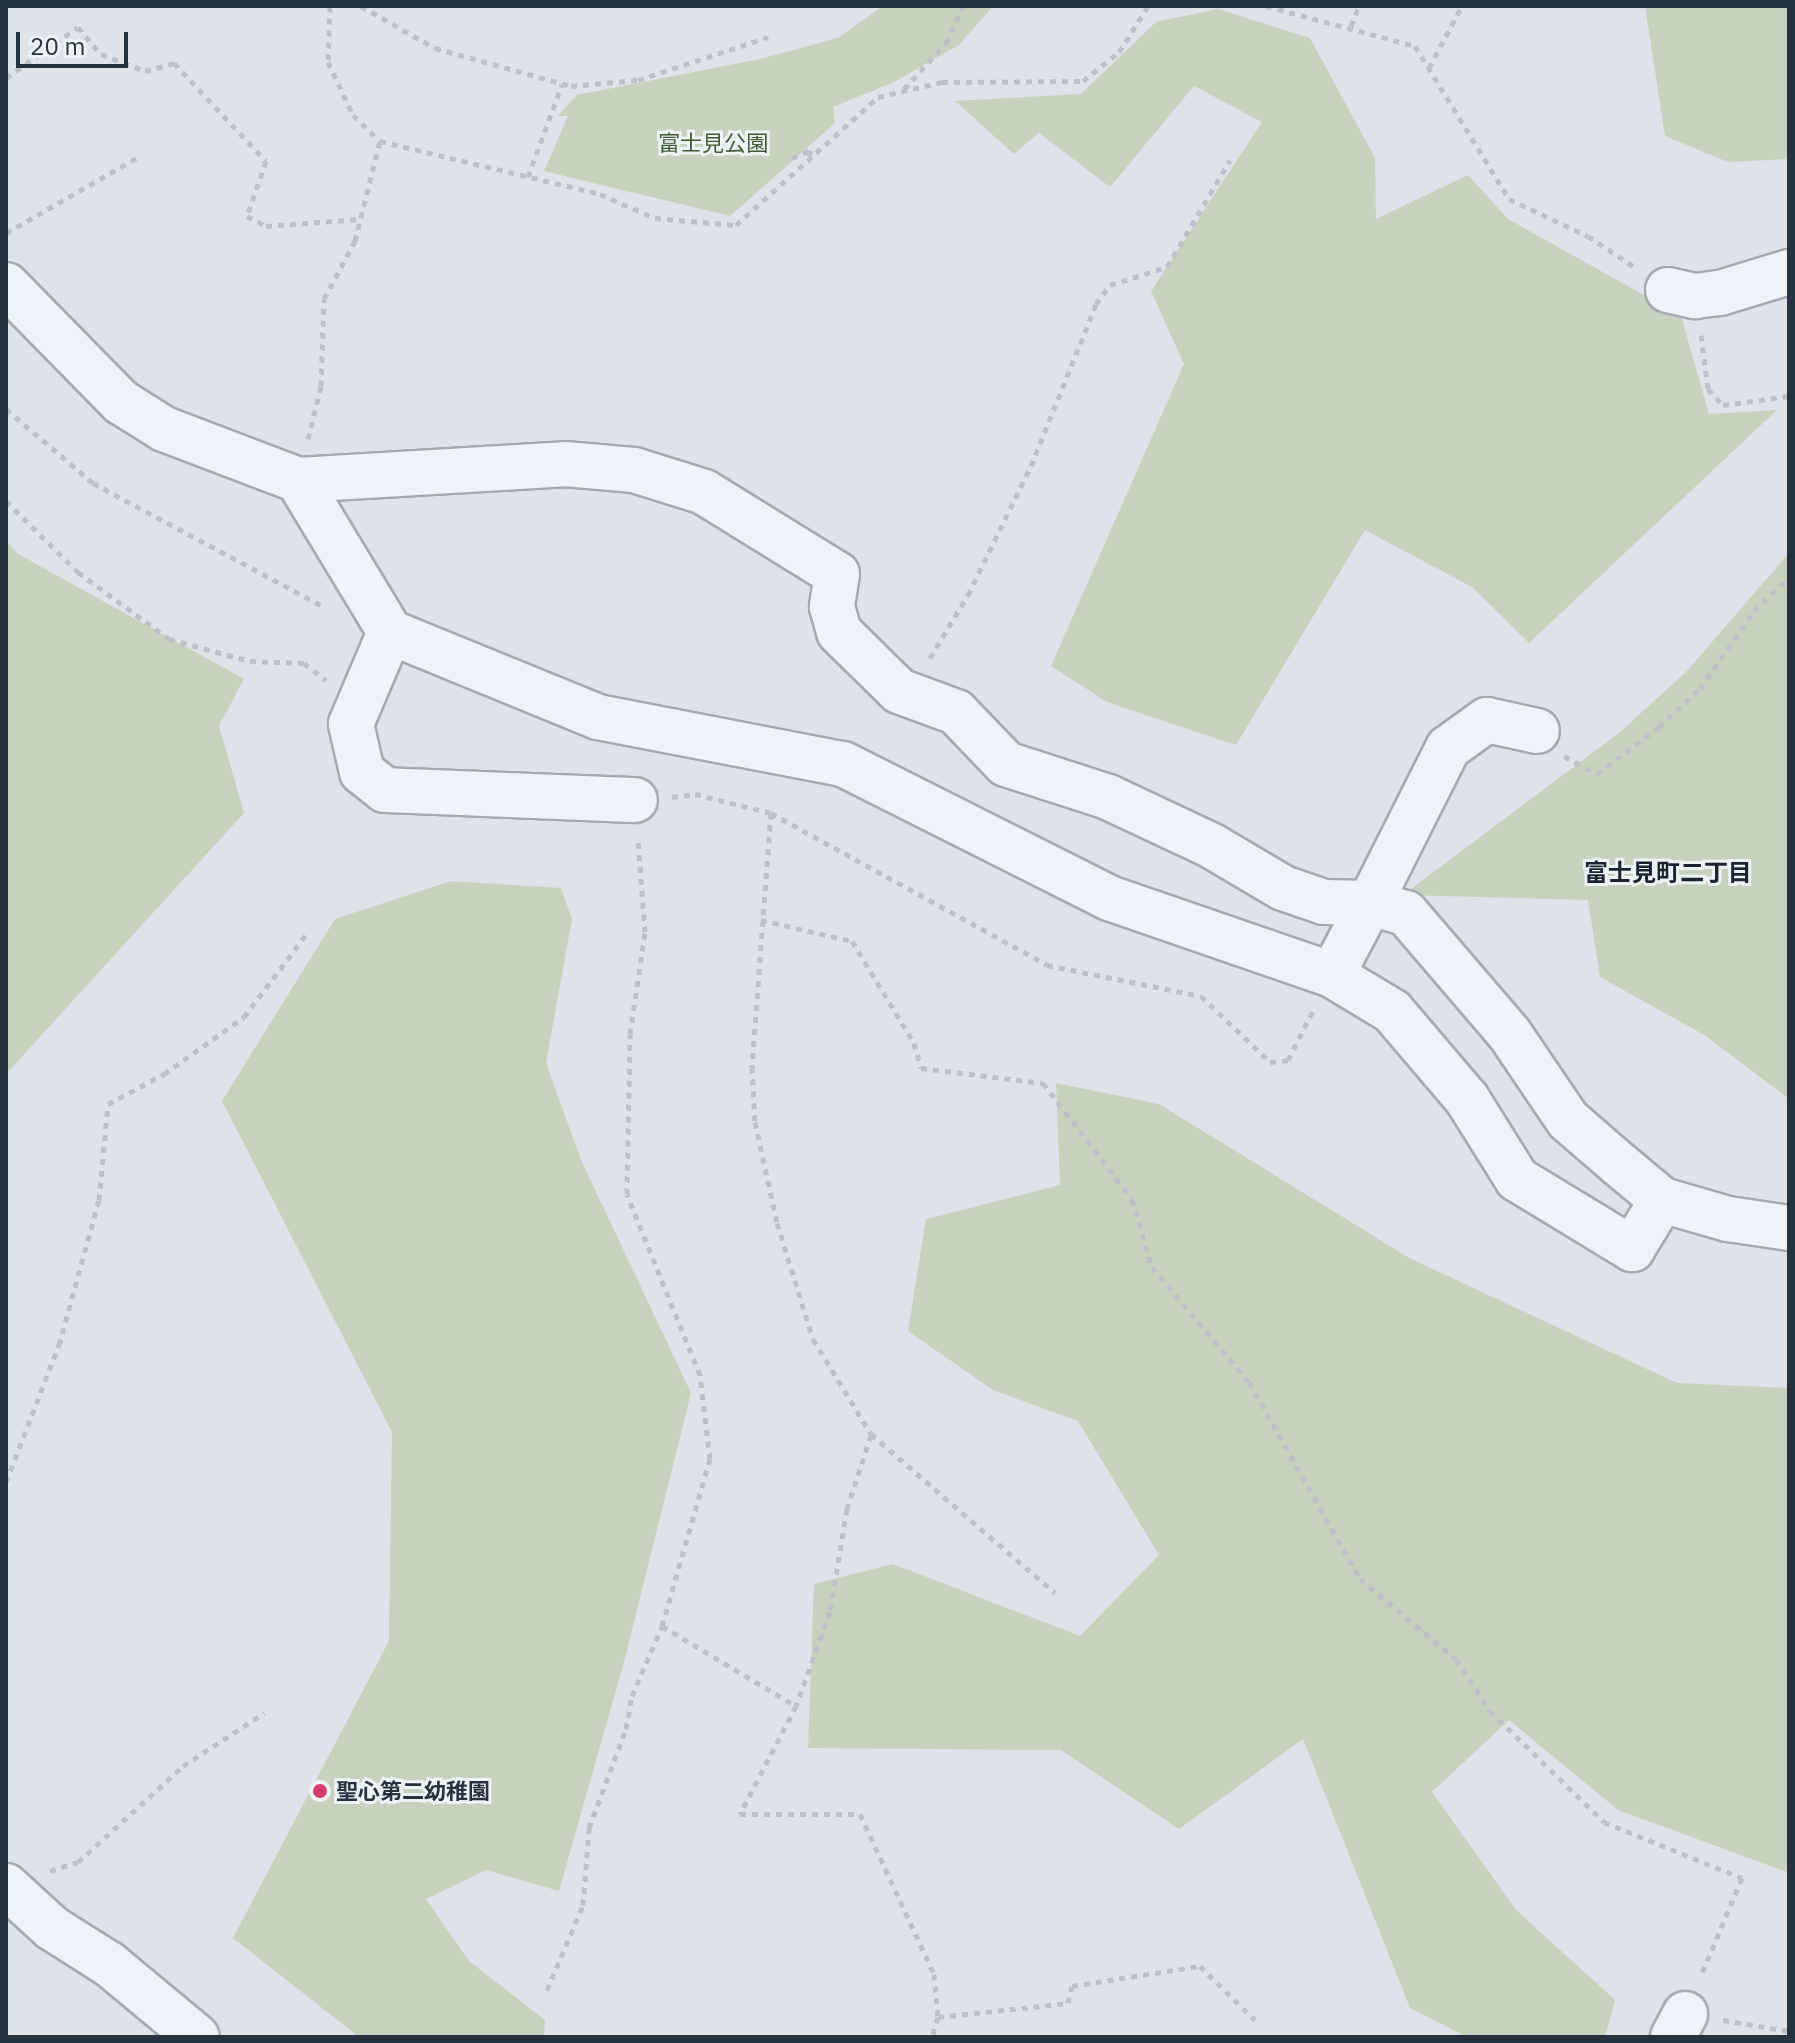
<!DOCTYPE html>
<html>
<head>
<meta charset="utf-8">
<style>
	body { margin:0 }
	#map { position:relative; width:1795px; height:2043px; overflow:hidden; background:#dde3e8; font-family:"IBM Plex Sans","Noto Sans JP",sans-serif }
	div>[style] { position:absolute }
	.green>* { inset:0; background:#c6d2be }
	.path>* { height:5px; margin-top:-2.5px; transform-origin:0; background:repeating-linear-gradient(90deg,#bbc1c6 0 6px,transparent 0 12px) }
	.roads { filter:drop-shadow(2px 0 #a2abb2) drop-shadow(-2px 0 #a2abb2) drop-shadow(0 2px #a2abb2) drop-shadow(0 -2px #a2abb2) }
	.minor>* { height:44px; margin:-22px; padding:0 22px; transform-origin:22px; border-radius:22px; background:#f0f3f6 }
	.dots>* { width:22px; height:22px; translate:-50% -50%; box-sizing:border-box; border:4px solid #edf2f5; border-radius:50% }
	span { translate:-50% -50%; white-space:nowrap; text-align:center; line-height:1.15; -webkit-text-stroke:6px #edf2f5; paint-order:stroke }
	.park-label { font-size:22px; color:#415b33 }
	.poi-label { font-size:22px; color:#26333f; font-weight:700 }
	.left { translate:0 -50%; text-align:left }
	.neighbourhood-label { font-size:24px; color:#192430; font-weight:700 }
	.frame { position:absolute; inset:0; border:8px solid #26333f; pointer-events:none }
	.scale { position:absolute; left:16px; top:32px; width:112px; height:36px; box-sizing:border-box; border:4px solid #26333f; border-top:0; padding-left:10px; font-size:24px; line-height:28px; white-space:nowrap; color:#26333f; -webkit-text-stroke:6px #edf2f5; paint-order:stroke }
</style>
</head>
<body>
<div id="map">
	<div class="green">
		<i style="clip-path:polygon(883px 6px,993px 6px,959px 45px,894px 82px,833px 107px,835px 123px,730px 216px,544px 171px,568px 116px,558px 116px,577px 95px,760px 59px,838px 38px)"></i>
		<i style="clip-path:polygon(1645px 6px,1789px 6px,1789px 159px,1728px 162px,1665px 136px)"></i>
		<i style="clip-path:polygon(1218px 9px,1310px 38px,1375px 158px,1376px 219px,1468px 175px,1508px 219px,1681px 316px,1709px 414px,1777px 410px,1529px 643px,1472px 587px,1365px 530px,1236px 745px,1107px 702px,1051px 666px,1184px 364px,1151px 291px,1262px 122px,1194px 86px,1110px 187px,1039px 133px,1014px 154px,955px 101px,1081px 94px,1156px 22px)"></i>
		<i style="clip-path:polygon(6px 541px,18px 554px,244px 679px,219px 726px,244px 813px,6px 1074px)"></i>
		<i style="clip-path:polygon(1789px 553px,1789px 1099px,1706px 1036px,1600px 977px,1588px 900px,1403px 895px,1619px 733px,1687px 671px)"></i>
		<i style="clip-path:polygon(451px 881px,561px 888px,572px 919px,546px 1063px,581px 1160px,691px 1393px,624px 1662px,559px 1891px,486px 1870px,426px 1899px,469px 1961px,545px 2020px,544px 2037px,359px 2037px,233px 1938px,389px 1641px,392px 1432px,222px 1101px,335px 919px)"></i>
		<i style="clip-path:polygon(1056px 1083px,1159px 1104px,1411px 1259px,1677px 1383px,1789px 1388px,1789px 1900px,1787px 1872px,1618px 1810px,1509px 1720px,1432px 1792px,1516px 1910px,1615px 2000px,1605px 2037px,1467px 2037px,1410px 2008px,1303px 1739px,1179px 1829px,1061px 1750px,808px 1748px,814px 1584px,893px 1564px,1080px 1636px,1159px 1555px,1078px 1421px,993px 1390px,908px 1331px,926px 1219px,1060px 1185px)"></i>
	</div>
	<div class="path">
		<i style="left:330px;top:6px;width:56px;rotate:92deg"></i>
		<i style="left:328px;top:62px;width:59px;rotate:64.7deg"></i>
		<i style="left:353px;top:115px;width:37px;rotate:44deg"></i>
		<i style="left:380px;top:141px;width:226px;rotate:13.5deg"></i>
		<i style="left:600px;top:194px;width:60px;rotate:23.6deg"></i>
		<i style="left:655px;top:218px;width:81px;rotate:4.9deg"></i>
		<i style="left:736px;top:225px;width:191px;rotate:-42deg"></i>
		<i style="left:878px;top:97px;width:66px;rotate:-13.2deg"></i>
		<i style="left:942px;top:82px;width:141px;rotate:-0.4deg"></i>
		<i style="left:1083px;top:81px;width:46px;rotate:-38.9deg"></i>
		<i style="left:1119px;top:52px;width:54px;rotate:-57.8deg"></i>
		<i style="left:361px;top:6px;width:85px;rotate:29.6deg"></i>
		<i style="left:435px;top:48px;width:141px;rotate:15.6deg"></i>
		<i style="left:571px;top:86px;width:67px;rotate:-5.1deg"></i>
		<i style="left:638px;top:80px;width:137px;rotate:-18.3deg"></i>
		<i style="left:1266px;top:6px;width:154px;rotate:15deg"></i>
		<i style="left:1415px;top:46px;width:180px;rotate:58.4deg"></i>
		<i style="left:1509px;top:199px;width:87px;rotate:25.1deg"></i>
		<i style="left:1588px;top:236px;width:58px;rotate:33.7deg"></i>
		<i style="left:1351px;top:26px;width:22px;rotate:-68deg"></i>
		<i style="left:1429px;top:68px;width:70px;rotate:-62deg"></i>
		<i style="left:6px;top:78px;width:88px;rotate:-35.3deg"></i>
		<i style="left:78px;top:27px;width:35px;rotate:50deg"></i>
		<i style="left:101px;top:54px;width:47px;rotate:21.1deg"></i>
		<i style="left:145px;top:71px;width:30px;rotate:-15deg"></i>
		<i style="left:174px;top:63px;width:134px;rotate:46.8deg"></i>
		<i style="left:266px;top:161px;width:58px;rotate:109.1deg"></i>
		<i style="left:247px;top:216px;width:21px;rotate:28deg"></i>
		<i style="left:266px;top:226px;width:95px;rotate:-4.2deg"></i>
		<i style="left:904px;top:89px;width:62px;rotate:-47.6deg"></i>
		<i style="left:946px;top:43px;width:41px;rotate:-65.3deg"></i>
		<i style="left:792px;top:158px;width:21px;rotate:-23deg"></i>
		<i style="left:811px;top:150px;width:9px;rotate:111deg"></i>
		<i style="left:528px;top:177px;width:99px;rotate:-69.9deg"></i>
		<i style="left:6px;top:233px;width:155px;rotate:-29.9deg"></i>
		<i style="left:1701px;top:335px;width:54px;rotate:82.6deg"></i>
		<i style="left:1708px;top:389px;width:22px;rotate:47deg"></i>
		<i style="left:1723px;top:405px;width:67px;rotate:-7.8deg"></i>
		<i style="left:6px;top:409px;width:114px;rotate:40.4deg"></i>
		<i style="left:93px;top:483px;width:264px;rotate:28.2deg"></i>
		<i style="left:308px;top:439px;width:55px;rotate:-76.2deg"></i>
		<i style="left:321px;top:386px;width:87px;rotate:-88deg"></i>
		<i style="left:324px;top:299px;width:66px;rotate:-61.9deg"></i>
		<i style="left:355px;top:241px;width:103px;rotate:-76deg"></i>
		<i style="left:6px;top:501px;width:101px;rotate:44.6deg"></i>
		<i style="left:78px;top:572px;width:113px;rotate:36.4deg"></i>
		<i style="left:169px;top:639px;width:84px;rotate:15.2deg"></i>
		<i style="left:250px;top:661px;width:54px;rotate:2.1deg"></i>
		<i style="left:304px;top:663px;width:28px;rotate:38deg"></i>
		<i style="left:930px;top:658px;width:74px;rotate:-58.9deg"></i>
		<i style="left:968px;top:595px;width:144px;rotate:-64deg"></i>
		<i style="left:1031px;top:466px;width:175px;rotate:-68.1deg"></i>
		<i style="left:1096px;top:304px;width:24px;rotate:-54deg"></i>
		<i style="left:1110px;top:285px;width:60px;rotate:-17.5deg"></i>
		<i style="left:1167px;top:267px;width:124px;rotate:-59.5deg"></i>
		<i style="left:1564px;top:756px;width:38px;rotate:29deg"></i>
		<i style="left:1597px;top:774px;width:78px;rotate:-37.2deg"></i>
		<i style="left:1659px;top:727px;width:56px;rotate:-42.8deg"></i>
		<i style="left:1700px;top:689px;width:95px;rotate:-55.3deg"></i>
		<i style="left:1754px;top:611px;width:49px;rotate:-44.2deg"></i>
		<i style="left:672px;top:797px;width:23px;rotate:-7deg"></i>
		<i style="left:695px;top:794px;width:78px;rotate:14deg"></i>
		<i style="left:771px;top:813px;width:315px;rotate:28.8deg"></i>
		<i style="left:1047px;top:965px;width:157px;rotate:11.4deg"></i>
		<i style="left:1201px;top:996px;width:95px;rotate:43.7deg"></i>
		<i style="left:1270px;top:1062px;width:18px;rotate:-6deg"></i>
		<i style="left:1288px;top:1060px;width:55px;rotate:-63deg"></i>
		<i style="left:771px;top:813px;width:255px;rotate:94.3deg"></i>
		<i style="left:752px;top:1067px;width:55px;rotate:86.9deg"></i>
		<i style="left:755px;top:1122px;width:103px;rotate:77.7deg"></i>
		<i style="left:777px;top:1223px;width:121px;rotate:72.8deg"></i>
		<i style="left:813px;top:1339px;width:111px;rotate:58.6deg"></i>
		<i style="left:871px;top:1434px;width:243px;rotate:40.8deg"></i>
		<i style="left:761px;top:920px;width:93px;rotate:13deg"></i>
		<i style="left:852px;top:941px;width:119px;rotate:58.7deg"></i>
		<i style="left:914px;top:1043px;width:26px;rotate:74deg"></i>
		<i style="left:921px;top:1068px;width:123px;rotate:7deg"></i>
		<i style="left:1043px;top:1083px;width:146px;rotate:52.5deg"></i>
		<i style="left:1132px;top:1199px;width:71px;rotate:73.6deg"></i>
		<i style="left:1152px;top:1267px;width:150px;rotate:49.9deg"></i>
		<i style="left:1249px;top:1382px;width:226px;rotate:60.6deg"></i>
		<i style="left:1360px;top:1579px;width:125px;rotate:39.8deg"></i>
		<i style="left:1456px;top:1659px;width:62px;rotate:56.8deg"></i>
		<i style="left:1490px;top:1711px;width:159px;rotate:44.2deg"></i>
		<i style="left:1604px;top:1822px;width:149px;rotate:22.1deg"></i>
		<i style="left:1742px;top:1878px;width:108px;rotate:112.8deg"></i>
		<i style="left:871px;top:1435px;width:78px;rotate:108deg"></i>
		<i style="left:847px;top:1509px;width:104px;rotate:99.4deg"></i>
		<i style="left:830px;top:1612px;width:100px;rotate:109.9deg"></i>
		<i style="left:796px;top:1706px;width:122px;rotate:117.4deg"></i>
		<i style="left:740px;top:1814px;width:120px"></i>
		<i style="left:860px;top:1814px;width:176px;rotate:65.2deg"></i>
		<i style="left:934px;top:1974px;width:43px;rotate:84.7deg"></i>
		<i style="left:938px;top:2017px;width:21px;rotate:107deg"></i>
		<i style="left:6px;top:1482px;width:147px;rotate:-68.9deg"></i>
		<i style="left:59px;top:1345px;width:150px;rotate:-74.6deg"></i>
		<i style="left:99px;top:1200px;width:96px;rotate:-84.6deg"></i>
		<i style="left:108px;top:1104px;width:64px;rotate:-28.2deg"></i>
		<i style="left:164px;top:1074px;width:98px;rotate:-35.5deg"></i>
		<i style="left:244px;top:1017px;width:106px;rotate:-53deg"></i>
		<i style="left:662px;top:1626px;width:156px;rotate:30.8deg"></i>
		<i style="left:50px;top:1871px;width:29px;rotate:-18deg"></i>
		<i style="left:78px;top:1862px;width:142px;rotate:-42.4deg"></i>
		<i style="left:183px;top:1766px;width:97px;rotate:-33.2deg"></i>
		<i style="left:547px;top:1990px;width:92px;rotate:-67deg"></i>
		<i style="left:583px;top:1905px;width:77px;rotate:-85.5deg"></i>
		<i style="left:589px;top:1828px;width:106px;rotate:-69.5deg"></i>
		<i style="left:626px;top:1729px;width:34px;rotate:-80deg"></i>
		<i style="left:632px;top:1696px;width:76px;rotate:-66.8deg"></i>
		<i style="left:662px;top:1626px;width:174px;rotate:-74deg"></i>
		<i style="left:710px;top:1459px;width:85px;rotate:-96.8deg"></i>
		<i style="left:700px;top:1375px;width:195px;rotate:-112deg"></i>
		<i style="left:627px;top:1194px;width:160px;rotate:-88.9deg"></i>
		<i style="left:630px;top:1034px;width:103px;rotate:-81.6deg"></i>
		<i style="left:645px;top:932px;width:91px;rotate:-94.4deg"></i>
		<i style="left:938px;top:2017px;width:131px;rotate:-6.1deg"></i>
		<i style="left:1068px;top:2003px;width:17px;rotate:-77deg"></i>
		<i style="left:1072px;top:1986px;width:130px;rotate:-8.9deg"></i>
		<i style="left:1200px;top:1966px;width:77px;rotate:44.5deg"></i>
		<i style="left:1723px;top:2020px;width:67px;rotate:9.5deg"></i>
	</div>
	<div class="roads">
		<div class="minor">
			<i style="left:6px;top:285px;width:164px;rotate:45.5deg"></i>
			<i style="left:121px;top:402px;width:51px;rotate:32.1deg"></i>
			<i style="left:164px;top:429px;width:143px;rotate:20.8deg"></i>
			<i style="left:298px;top:480px;width:178px;rotate:58.8deg"></i>
			<i style="left:390px;top:632px;width:225px;rotate:22.2deg"></i>
			<i style="left:598px;top:717px;width:249px;rotate:10.9deg"></i>
			<i style="left:843px;top:764px;width:298px;rotate:26.7deg"></i>
			<i style="left:1109px;top:898px;width:236px;rotate:19deg"></i>
			<i style="left:1332px;top:975px;width:70px;rotate:31deg"></i>
			<i style="left:1392px;top:1011px;width:116px;rotate:49.6deg"></i>
			<i style="left:1467px;top:1099px;width:94px;rotate:58deg"></i>
			<i style="left:1517px;top:1179px;width:135px;rotate:31.3deg"></i>
			<i style="left:1632px;top:1249px;width:57px;rotate:-58.5deg"></i>
			<i style="left:1668px;top:290px;width:28px;rotate:13deg"></i>
			<i style="left:1695px;top:296px;width:25px;rotate:-7deg"></i>
			<i style="left:1720px;top:293px;width:72px;rotate:-16.9deg"></i>
			<i style="left:298px;top:480px;width:267px;rotate:-3.4deg"></i>
			<i style="left:565px;top:464px;width:69px;rotate:5deg"></i>
			<i style="left:634px;top:470px;width:73px;rotate:17.4deg"></i>
			<i style="left:704px;top:492px;width:156px;rotate:31.7deg"></i>
			<i style="left:837px;top:574px;width:33px;rotate:99deg"></i>
			<i style="left:832px;top:607px;width:26px;rotate:74deg"></i>
			<i style="left:839px;top:632px;width:84px;rotate:44.5deg"></i>
			<i style="left:899px;top:691px;width:61px;rotate:20.2deg"></i>
			<i style="left:956px;top:712px;width:72px;rotate:46.1deg"></i>
			<i style="left:1006px;top:764px;width:107px;rotate:17.9deg"></i>
			<i style="left:1108px;top:797px;width:115px;rotate:25.2deg"></i>
			<i style="left:1212px;top:846px;width:82px;rotate:30.6deg"></i>
			<i style="left:1283px;top:888px;width:43px;rotate:18.9deg"></i>
			<i style="left:1324px;top:902px;width:46px;rotate:1.2deg"></i>
			<i style="left:1370px;top:903px;width:174px;rotate:-63.3deg"></i>
			<i style="left:1448px;top:748px;width:48px;rotate:-35.7deg"></i>
			<i style="left:1487px;top:720px;width:51px;rotate:12.4deg"></i>
			<i style="left:390px;top:632px;width:100px;rotate:113deg"></i>
			<i style="left:351px;top:724px;width:49px;rotate:77.1deg"></i>
			<i style="left:362px;top:772px;width:29px;rotate:38deg"></i>
			<i style="left:385px;top:790px;width:250px;rotate:2.3deg"></i>
			<i style="left:1332px;top:975px;width:81px;rotate:-62.2deg"></i>
			<i style="left:1370px;top:903px;width:37px;rotate:16deg"></i>
			<i style="left:1406px;top:913px;width:158px;rotate:49.4deg"></i>
			<i style="left:1509px;top:1033px;width:105px;rotate:55.9deg"></i>
			<i style="left:1568px;top:1120px;width:69px;rotate:40.9deg"></i>
			<i style="left:1620px;top:1165px;width:55px;rotate:39.8deg"></i>
			<i style="left:1662px;top:1200px;width:69px;rotate:16.1deg"></i>
			<i style="left:1728px;top:1219px;width:62px;rotate:8.4deg"></i>
			<i style="left:6px;top:1886px;width:62px;rotate:42.4deg"></i>
			<i style="left:52px;top:1928px;width:67px;rotate:32.3deg"></i>
			<i style="left:109px;top:1964px;width:114px;rotate:39.7deg"></i>
			<i style="left:1673px;top:2037px;width:26px;rotate:-62deg"></i>
		</div>
	</div>
	<div class="dots">
		<i style="left:320px;top:1791px;background:#d33c6b"></i>
	</div>
	<div class="park-label">
		<span style="left:713px;top:143px">富士見公園</span>
	</div>
	<div class="poi-label">
		<span class="left" style="left:336px;top:1791px">聖心第二幼稚園</span>
	</div>
	<div class="neighbourhood-label">
		<span style="left:1668px;top:873px">富士見町二丁目</span>
	</div>
	<div class="frame"></div>
	<div class="scale">20 m</div>
</div>
</body>
</html>
